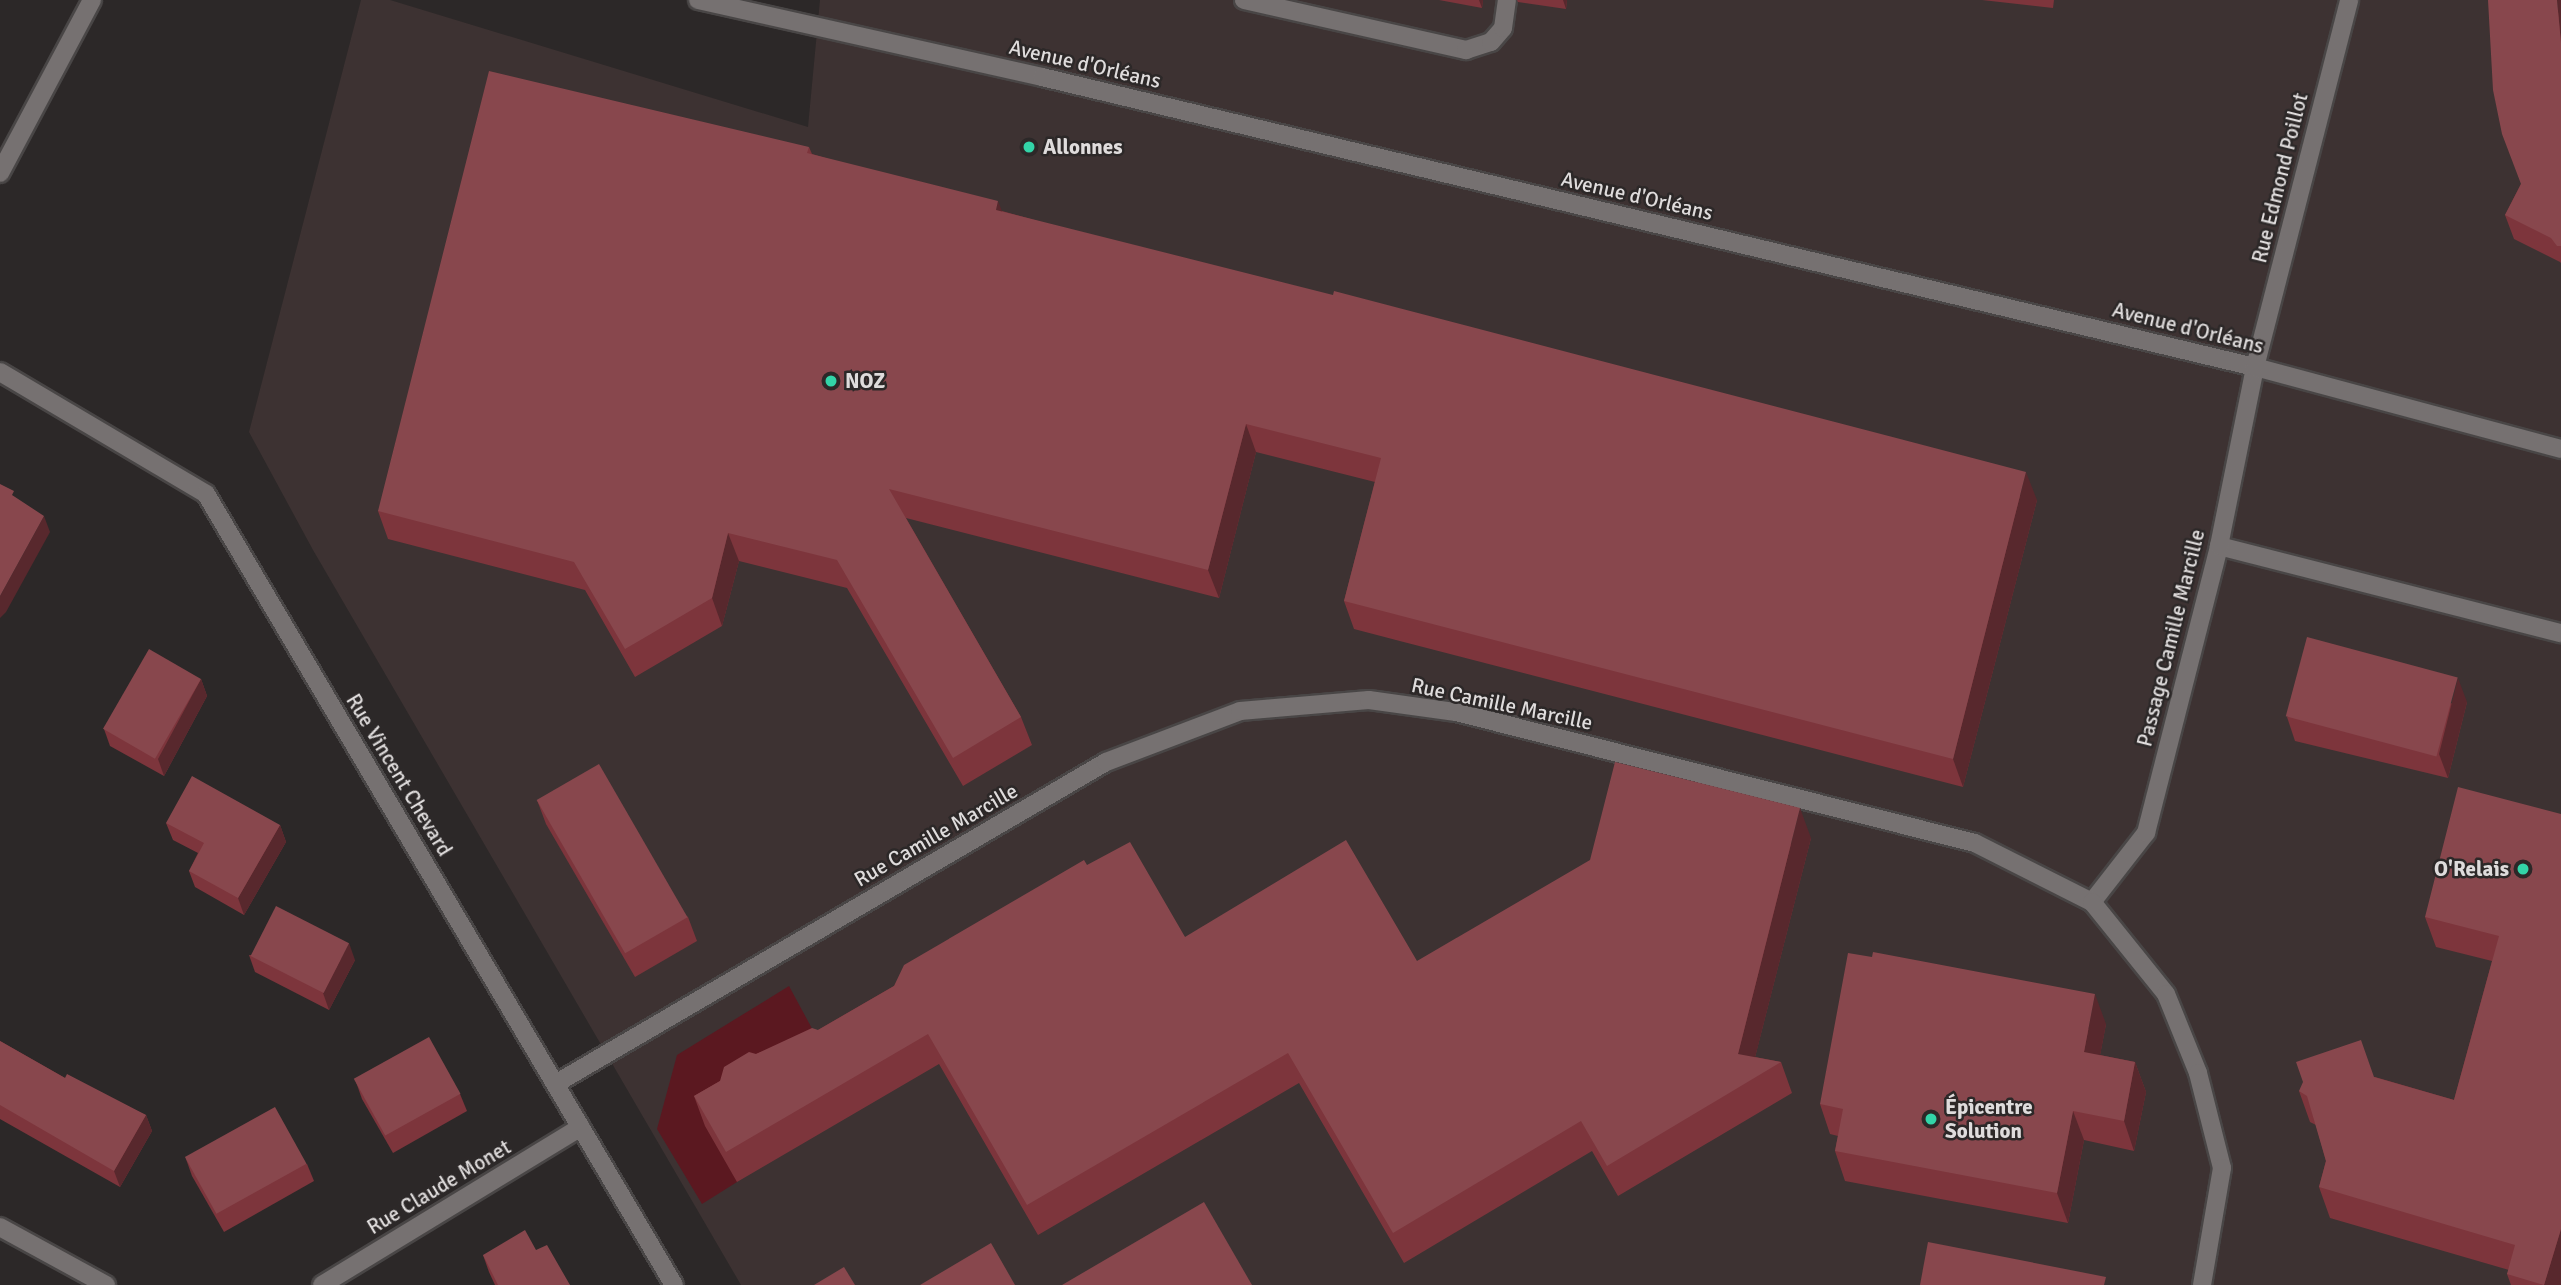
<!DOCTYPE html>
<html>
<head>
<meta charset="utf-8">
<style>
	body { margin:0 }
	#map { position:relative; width:2561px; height:1285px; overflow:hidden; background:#2c2828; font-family:Signika,sans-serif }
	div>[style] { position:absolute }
	.built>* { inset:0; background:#3d3232 }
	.green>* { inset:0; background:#5b1820 }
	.roads { filter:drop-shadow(2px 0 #494646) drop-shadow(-2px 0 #494646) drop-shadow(0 2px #494646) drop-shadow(0 -2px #494646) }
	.lane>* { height:18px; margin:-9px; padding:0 9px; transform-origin:9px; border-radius:9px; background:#767171 }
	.street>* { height:18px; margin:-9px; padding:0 9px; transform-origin:9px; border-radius:9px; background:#767171 }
	.secondary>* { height:18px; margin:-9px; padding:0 9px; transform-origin:9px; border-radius:9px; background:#767171 }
	.wall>* { inset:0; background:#7d353c }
	.shaded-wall>* { inset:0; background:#58282d }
	.building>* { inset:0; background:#88474d; transform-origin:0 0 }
	.dots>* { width:19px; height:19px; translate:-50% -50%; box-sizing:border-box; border:4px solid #2c2828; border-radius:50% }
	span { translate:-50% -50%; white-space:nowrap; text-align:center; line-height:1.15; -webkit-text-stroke:5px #2c2828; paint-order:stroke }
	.street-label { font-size:21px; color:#dfdcdc }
	.poi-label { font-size:21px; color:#dfdcdc; font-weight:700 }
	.left { translate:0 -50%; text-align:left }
	.right { translate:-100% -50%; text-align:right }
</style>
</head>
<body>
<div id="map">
	<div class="built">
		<i style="clip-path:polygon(361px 0,390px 0,808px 127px,820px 0,2561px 0,2561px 1285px,741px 1285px,313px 550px,249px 432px)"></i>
	</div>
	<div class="green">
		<i style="clip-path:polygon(789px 986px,829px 1060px,737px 1182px,702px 1204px,657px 1129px,677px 1055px)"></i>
	</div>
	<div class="roads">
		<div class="lane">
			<i style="left:1244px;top:0;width:228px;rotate:12.7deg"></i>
			<i style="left:1466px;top:50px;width:26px;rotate:-18deg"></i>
			<i style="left:1491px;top:42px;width:18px;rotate:-49deg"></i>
			<i style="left:1503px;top:28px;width:28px;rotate:-82deg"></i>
			<i style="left:2219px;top:546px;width:353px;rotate:14.3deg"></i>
		</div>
		<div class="street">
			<i style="left:2092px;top:902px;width:88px;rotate:-52deg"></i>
			<i style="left:2146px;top:833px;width:296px;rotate:-75.7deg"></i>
			<i style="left:2219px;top:546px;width:183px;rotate:-78.6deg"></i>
			<i style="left:2255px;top:367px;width:379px;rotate:-75.6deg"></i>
			<i style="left:555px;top:1084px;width:638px;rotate:-30.3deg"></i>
			<i style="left:1106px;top:762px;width:143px;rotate:-20.8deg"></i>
			<i style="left:1240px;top:711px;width:129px;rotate:-4.9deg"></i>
			<i style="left:1369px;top:700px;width:88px;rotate:7.9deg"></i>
			<i style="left:1456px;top:712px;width:535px;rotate:14.17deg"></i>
			<i style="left:1975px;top:843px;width:131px;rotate:26.8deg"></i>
			<i style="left:2092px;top:902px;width:118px;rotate:51.2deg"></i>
			<i style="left:2166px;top:994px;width:85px;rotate:67.9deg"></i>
			<i style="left:2198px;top:1073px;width:98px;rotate:75.8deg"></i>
			<i style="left:2222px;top:1168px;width:119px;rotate:99.7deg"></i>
			<i style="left:0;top:1227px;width:121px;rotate:28.7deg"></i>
			<i style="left:322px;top:1285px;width:303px;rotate:-31.4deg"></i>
		</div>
		<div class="secondary">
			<i style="left:698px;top:0;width:353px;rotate:12.6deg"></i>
			<i style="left:1042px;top:77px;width:1247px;rotate:13.45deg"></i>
			<i style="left:2255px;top:367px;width:317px;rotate:15deg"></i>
			<i style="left:0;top:173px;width:196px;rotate:-62deg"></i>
			<i style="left:0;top:372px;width:239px;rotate:30.6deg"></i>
			<i style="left:206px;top:494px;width:919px;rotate:59.39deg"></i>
		</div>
	</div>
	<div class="wall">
		<i style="clip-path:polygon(1439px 0,1483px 0,1482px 8px)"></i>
		<i style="clip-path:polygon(1517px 0,1567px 0,1566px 9px,1518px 2px)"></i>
		<i style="clip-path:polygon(1982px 0,2054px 0,2053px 8px)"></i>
		<i style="clip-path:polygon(2561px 0,2561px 263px,2560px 262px,2514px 239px,2505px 215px,2521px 184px)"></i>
		<i style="clip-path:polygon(809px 147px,812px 154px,1002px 211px,2037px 500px,1963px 787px,1354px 629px,1344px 601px,1375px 482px,1256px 452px,1219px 598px,906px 518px,1021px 717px,1032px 745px,963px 786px,847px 588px,739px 561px,722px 626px,635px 677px,585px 590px,388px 539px,378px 511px)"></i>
		<i style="clip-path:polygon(201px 679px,207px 696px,164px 776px,110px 746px,104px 729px)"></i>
		<i style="clip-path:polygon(2467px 702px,2448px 778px,2295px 741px,2287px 717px)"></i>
		<i style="clip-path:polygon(537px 800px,688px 917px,697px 941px,635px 977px,546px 824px)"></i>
		<i style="clip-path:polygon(2561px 814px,2561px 1285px,2511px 1285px,2507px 1274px,2509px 1270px,2330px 1218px,2319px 1187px,2326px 1161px,2316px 1125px,2310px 1122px,2299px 1091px,2375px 1077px,2454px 1100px,2492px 961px,2436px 947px,2425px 917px)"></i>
		<i style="clip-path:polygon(166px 823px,280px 825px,286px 842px,244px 915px,195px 887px,189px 871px,198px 853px,173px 840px)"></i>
		<i style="clip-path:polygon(1811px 838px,1755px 1057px,1781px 1062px,1792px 1093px,1618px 1196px,1592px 1151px,1404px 1263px,1299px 1083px,1038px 1235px,939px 1064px,737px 1182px,705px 1126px,694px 1096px,720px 1081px,756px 1054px,818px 1030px,894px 986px,1087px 865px,1185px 937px,1417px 961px)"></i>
		<i style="clip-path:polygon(249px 955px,355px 960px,329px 1010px,255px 972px)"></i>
		<i style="clip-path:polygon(2106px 1024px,2100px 1055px,2135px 1062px,2146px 1092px,2134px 1151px,2084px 1140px,2068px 1223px,1845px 1181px,1835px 1151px,1838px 1136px,1830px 1134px,1820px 1104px)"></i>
		<i style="clip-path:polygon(0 1041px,65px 1078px,146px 1115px,152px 1131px,120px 1187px,0 1119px)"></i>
		<i style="clip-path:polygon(356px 1082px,460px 1094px,467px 1111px,393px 1153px,362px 1099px)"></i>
		<i style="clip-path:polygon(186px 1159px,307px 1164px,314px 1181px,224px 1232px,192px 1176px)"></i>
		<i style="clip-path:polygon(536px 1250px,570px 1285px,495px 1285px,489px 1272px,483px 1255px)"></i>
	</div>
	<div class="shaded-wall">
		<i style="clip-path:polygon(1479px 0,1483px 0,1482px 8px)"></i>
		<i style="clip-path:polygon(1563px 0,1567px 0,1566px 9px)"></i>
		<i style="clip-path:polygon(2557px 0,2561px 0,2561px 43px)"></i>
		<i style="clip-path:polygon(998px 201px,1009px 229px,996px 210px)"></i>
		<i style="clip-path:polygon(1246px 424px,1256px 452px,1219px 598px,1208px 570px)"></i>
		<i style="clip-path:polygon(2026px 472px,2037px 500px,1963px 787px,1953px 759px)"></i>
		<i style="clip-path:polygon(44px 516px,50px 532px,6px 612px,0 618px,0 596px)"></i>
		<i style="clip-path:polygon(728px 533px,739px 561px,722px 626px,712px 598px)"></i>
		<i style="clip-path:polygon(2458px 678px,2467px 702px,2448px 778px,2439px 754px)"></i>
		<i style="clip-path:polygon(201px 679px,207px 696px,164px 776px,158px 759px)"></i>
		<i style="clip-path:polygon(1800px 808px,1811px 838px,1749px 1081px,1738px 1054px)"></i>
		<i style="clip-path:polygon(280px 825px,286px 842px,244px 915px,238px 898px)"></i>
		<i style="clip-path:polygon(349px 943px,355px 960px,329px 1010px,323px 993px)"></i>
		<i style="clip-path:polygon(2095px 994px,2106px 1024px,2095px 1082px,2084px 1052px)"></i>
		<i style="clip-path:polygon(2135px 1062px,2146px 1092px,2134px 1151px,2124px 1121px)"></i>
		<i style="clip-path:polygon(2073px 1111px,2084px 1140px,2068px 1223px,2057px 1193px)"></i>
		<i style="clip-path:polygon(146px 1115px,152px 1131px,120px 1187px,114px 1171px)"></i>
		<i style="clip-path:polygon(2561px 1229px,2561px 1285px,2544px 1285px)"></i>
	</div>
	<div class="building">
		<i style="clip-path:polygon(2488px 0,2557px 0,2561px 43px,2561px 246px,2557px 246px,2551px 238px,2505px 215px,2521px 184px,2502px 134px,2493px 90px)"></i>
		<i style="clip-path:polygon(489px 71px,809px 147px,807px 153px,998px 201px,996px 210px,1333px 295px,1334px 291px,2026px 472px,1953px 759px,1344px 601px,1381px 458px,1246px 424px,1208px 570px,889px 489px,1021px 717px,953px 758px,837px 560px,728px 533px,712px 598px,625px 649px,574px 562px,378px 511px)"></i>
		<i style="clip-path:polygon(0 484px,14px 491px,12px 495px,44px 516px,0 596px)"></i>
		<i style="left:2307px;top:637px;width:156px;height:82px;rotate:15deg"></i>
		<i style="left:149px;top:649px;width:60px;height:92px;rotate:30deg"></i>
		<i style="clip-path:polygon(1615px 762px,1800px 808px,1738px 1054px,1781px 1062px,1607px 1166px,1581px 1121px,1393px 1233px,1288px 1053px,1027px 1205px,928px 1034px,726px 1152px,694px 1096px,720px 1081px,724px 1067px,749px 1052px,756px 1054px,812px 1028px,818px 1030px,894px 986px,904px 965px,1084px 860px,1087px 865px,1130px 842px,1185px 937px,1346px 840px,1417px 961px,1590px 860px)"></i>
		<i style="left:599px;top:764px;width:177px;height:72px;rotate:60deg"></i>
		<i style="clip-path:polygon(192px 776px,280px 825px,238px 898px,189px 871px,204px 843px,166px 823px)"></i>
		<i style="clip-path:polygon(2458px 787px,2561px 814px,2561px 1229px,2544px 1285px,2507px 1274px,2515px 1245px,2319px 1187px,2326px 1161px,2307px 1096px,2299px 1091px,2303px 1082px,2296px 1062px,2361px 1040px,2374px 1077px,2454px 1100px,2499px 936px,2425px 917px)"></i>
		<i style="left:276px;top:906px;width:82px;height:56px;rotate:27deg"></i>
		<i style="clip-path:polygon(1873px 952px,2095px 994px,2084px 1052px,2135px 1062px,2124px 1121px,2073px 1111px,2057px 1193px,1835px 1151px,1843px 1109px,1820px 1104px,1848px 953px,1872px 957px)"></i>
		<i style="left:429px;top:1037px;width:65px;height:86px;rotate:61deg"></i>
		<i style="clip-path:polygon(0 1041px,65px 1078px,67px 1074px,146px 1115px,114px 1171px,0 1105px)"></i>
		<i style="left:275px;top:1107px;width:65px;height:103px;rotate:61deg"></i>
		<i style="clip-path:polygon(1204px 1202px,1252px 1285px,1062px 1285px)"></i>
		<i style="clip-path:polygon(525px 1230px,536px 1250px,547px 1245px,570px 1285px,498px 1285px,483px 1255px)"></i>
		<i style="clip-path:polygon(1928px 1242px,2106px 1277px,2104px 1285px,1920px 1285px)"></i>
		<i style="clip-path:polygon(991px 1243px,1015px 1285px,920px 1285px)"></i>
		<i style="clip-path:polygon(844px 1267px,855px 1285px,814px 1285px)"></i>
	</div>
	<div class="dots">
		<i style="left:1029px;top:147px;background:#33d4a8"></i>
		<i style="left:831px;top:381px;background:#33d4a8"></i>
		<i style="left:2523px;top:869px;background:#33d4a8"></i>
		<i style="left:1931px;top:1119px;background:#33d4a8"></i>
	</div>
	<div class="street-label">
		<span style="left:1085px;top:64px;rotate:13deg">Avenue d'Orléans</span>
		<span style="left:2280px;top:178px;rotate:-76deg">Rue Edmond Poillot</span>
		<span style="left:1637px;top:196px;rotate:13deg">Avenue d'Orléans</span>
		<span style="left:2188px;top:328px;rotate:14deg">Avenue d'Orléans</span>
		<span style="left:2171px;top:638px;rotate:-76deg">Passage Camille Marcille</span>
		<span style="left:1502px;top:704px;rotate:12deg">Rue Camille Marcille</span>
		<span style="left:399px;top:775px;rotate:59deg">Rue Vincent Chevard</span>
		<span style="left:936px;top:835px;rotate:-30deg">Rue Camille Marcille</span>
		<span style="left:439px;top:1187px;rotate:-31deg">Rue Claude Monet</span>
	</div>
	<div class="poi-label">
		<span class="left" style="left:1043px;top:147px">Allonnes</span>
		<span class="left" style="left:845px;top:381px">NOZ</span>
		<span class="right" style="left:2509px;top:869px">O'Relais</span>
		<span class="left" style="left:1945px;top:1119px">Épicentre<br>Solution</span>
	</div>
</div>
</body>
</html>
